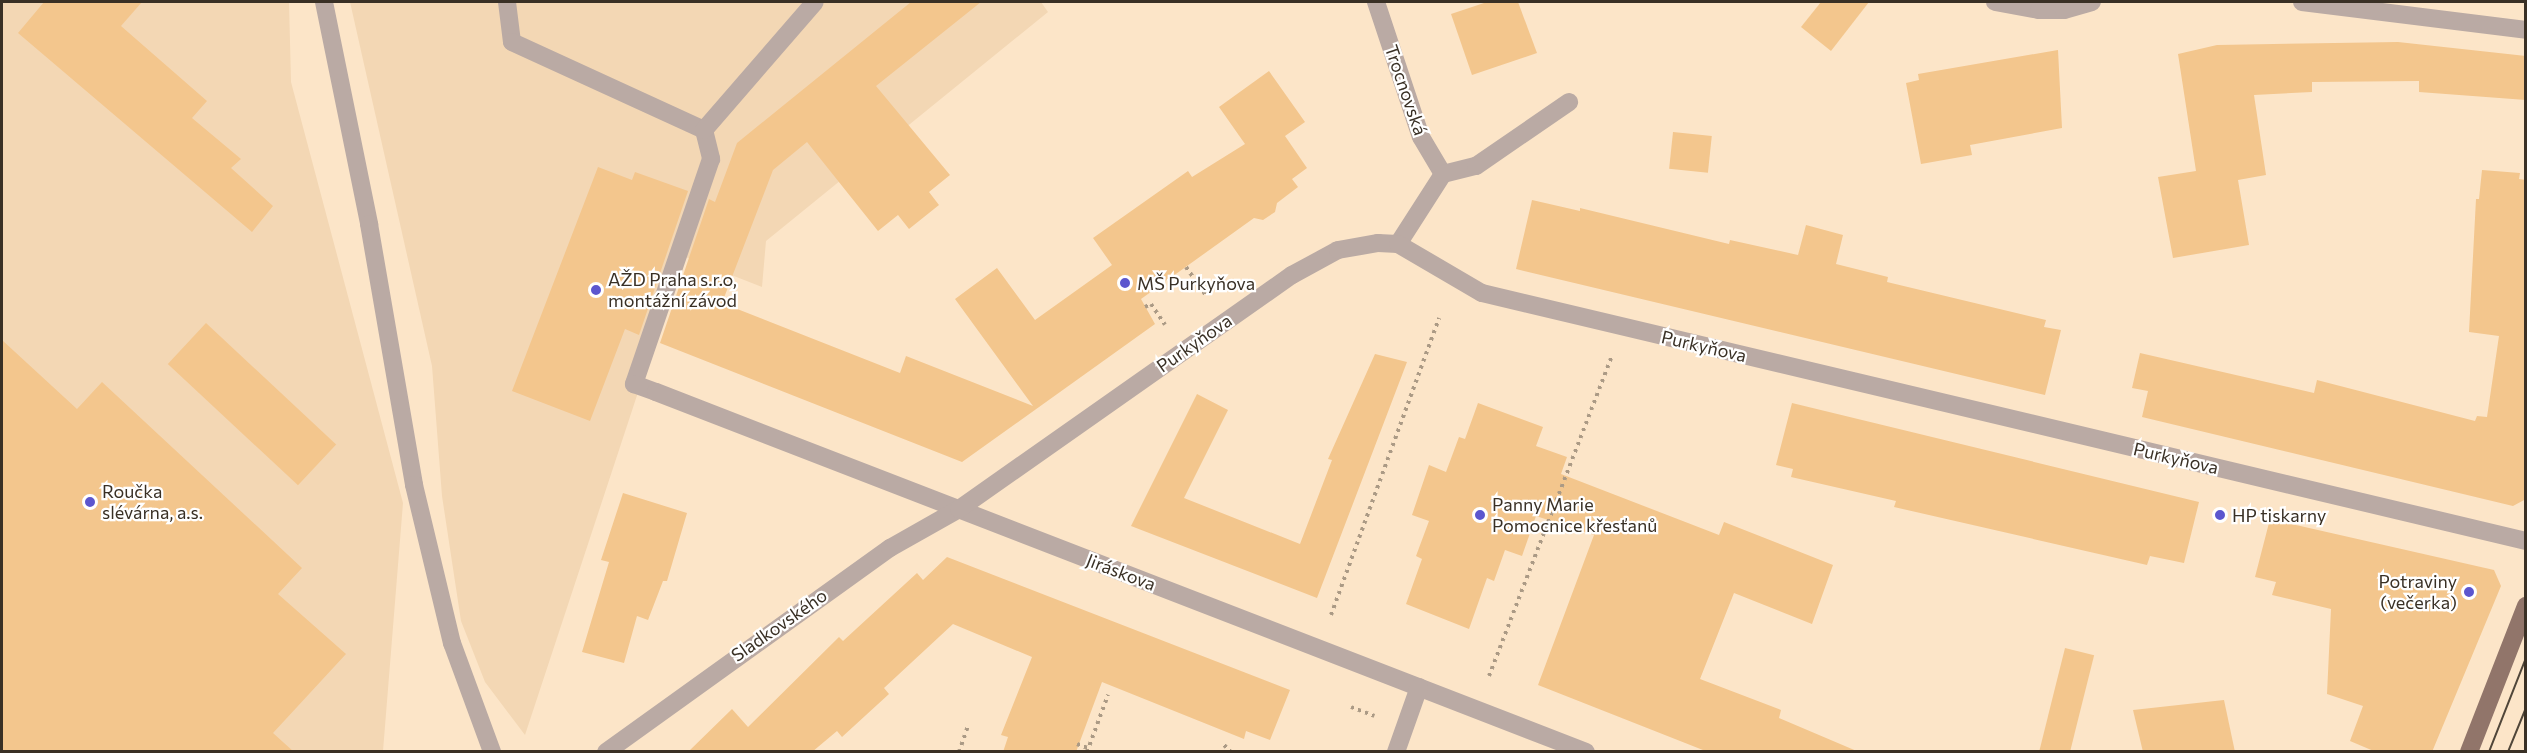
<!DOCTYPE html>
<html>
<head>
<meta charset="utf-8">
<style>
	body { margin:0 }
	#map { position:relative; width:2527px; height:753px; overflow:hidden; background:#fce5c8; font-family:Commissioner,sans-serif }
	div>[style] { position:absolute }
	.built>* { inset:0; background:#f3d7b4 }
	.building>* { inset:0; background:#f3c68d; transform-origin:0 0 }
	.path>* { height:4px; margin-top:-2px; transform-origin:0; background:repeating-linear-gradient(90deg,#ab9a85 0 3px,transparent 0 7.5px) }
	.lane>* { height:18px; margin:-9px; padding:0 9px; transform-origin:9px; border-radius:9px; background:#baaaa4 }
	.street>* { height:18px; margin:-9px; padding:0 9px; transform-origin:9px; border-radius:9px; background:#baaaa4 }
	.primary>* { height:18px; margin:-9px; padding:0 9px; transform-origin:9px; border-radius:9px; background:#91756a }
	.tram>* { height:1.5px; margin:-0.75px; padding:0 0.75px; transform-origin:0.75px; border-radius:0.75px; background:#504639 }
	.dots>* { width:16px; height:16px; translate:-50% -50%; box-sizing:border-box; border:3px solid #fff; border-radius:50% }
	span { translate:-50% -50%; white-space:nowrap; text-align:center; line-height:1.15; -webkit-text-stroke:4.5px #fff; paint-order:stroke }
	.street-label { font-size:18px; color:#393025 }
	.poi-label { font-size:18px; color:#393025 }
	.left { translate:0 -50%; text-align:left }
	.right { translate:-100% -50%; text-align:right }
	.frame { position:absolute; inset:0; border:3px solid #393025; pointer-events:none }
</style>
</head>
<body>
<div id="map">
	<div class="built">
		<i style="clip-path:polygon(2px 2px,289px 2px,291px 82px,403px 503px,383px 751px,2px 751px)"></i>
		<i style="clip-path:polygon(350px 2px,1041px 2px,1048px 12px,766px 241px,762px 287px,683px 256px,525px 735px,485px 682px,461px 621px,442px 496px,432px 366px)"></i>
	</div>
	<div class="building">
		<i style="clip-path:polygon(44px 2px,142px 2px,121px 26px,207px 101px,192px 118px,241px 159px,231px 168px,273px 206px,252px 232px,18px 33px)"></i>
		<i style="clip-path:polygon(911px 2px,981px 2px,876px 86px,950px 175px,929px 192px,939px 205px,909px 229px,898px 215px,878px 231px,807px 142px,773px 170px,722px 303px,900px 373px,906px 356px,1033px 406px,955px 299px,997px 268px,1035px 320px,1112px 265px,1093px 238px,1188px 171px,1192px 177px,1245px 144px,1219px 107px,1269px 71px,1305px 122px,1285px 136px,1307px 168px,1292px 179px,1298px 187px,1277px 203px,1275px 212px,1263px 220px,1254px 218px,1141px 299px,1155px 324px,962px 462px,660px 343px,709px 199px,715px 202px,737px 143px)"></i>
		<i style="clip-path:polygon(1487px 2px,1518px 2px,1537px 53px,1472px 75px,1451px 14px)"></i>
		<i style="clip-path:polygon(1821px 2px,1869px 2px,1831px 51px,1801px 27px)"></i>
		<i style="clip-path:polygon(2398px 42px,2526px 56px,2526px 100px,2419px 92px,2419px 81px,2312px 82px,2312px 92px,2254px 95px,2266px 175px,2238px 180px,2249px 245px,2173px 258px,2158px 177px,2196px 171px,2178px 54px,2217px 45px)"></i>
		<i style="clip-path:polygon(2058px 50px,2062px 128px,1970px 145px,1972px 155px,1921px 164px,1906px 83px,1919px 80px,1918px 74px)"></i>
		<i style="left:1673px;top:132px;width:39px;height:37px;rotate:6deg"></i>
		<i style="clip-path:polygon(598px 167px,632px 180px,635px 172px,688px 191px,639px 335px,625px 329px,590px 421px,512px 391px)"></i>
		<i style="clip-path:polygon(2482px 170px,2520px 173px,2519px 179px,2526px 180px,2526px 499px,2513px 506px,2142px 417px,2148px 391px,2132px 388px,2140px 353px,2314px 393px,2317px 380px,2475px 421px,2477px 416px,2487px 417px,2499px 336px,2469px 332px,2476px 199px,2479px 199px)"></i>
		<i style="clip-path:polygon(1532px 200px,1580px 211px,1580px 208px,1729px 244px,1730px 240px,1798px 255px,1806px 225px,1843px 235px,1836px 264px,1888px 277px,1887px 282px,2046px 320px,2044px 327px,2061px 330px,2045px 395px,1516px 269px)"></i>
		<i style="left:206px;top:323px;width:178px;height:56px;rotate:43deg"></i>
		<i style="clip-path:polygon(2px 340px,77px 409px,102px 382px,302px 568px,278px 594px,346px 654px,273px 733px,294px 752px,2px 752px)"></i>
		<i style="clip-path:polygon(1375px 354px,1407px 362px,1317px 598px,1131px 526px,1197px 394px,1228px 410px,1184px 498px,1300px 544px,1332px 460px,1328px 459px)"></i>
		<i style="clip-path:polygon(1478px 403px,1543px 427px,1536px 446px,1567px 457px,1561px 474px,1719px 535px,1724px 522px,1833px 565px,1812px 624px,1734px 593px,1700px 679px,1781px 710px,1779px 718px,1859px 752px,1708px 752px,1538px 685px,1594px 535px,1536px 516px,1522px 556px,1505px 550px,1494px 581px,1487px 578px,1469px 629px,1406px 604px,1422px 559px,1416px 556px,1429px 521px,1412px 515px,1429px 465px,1446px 472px,1459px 437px,1465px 439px)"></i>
		<i style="clip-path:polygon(1792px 403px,2199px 502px,2184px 563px,2150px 556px,2147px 565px,1894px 507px,1896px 501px,1791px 477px,1793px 469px,1776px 465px)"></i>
		<i style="clip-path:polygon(623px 493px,687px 513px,667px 581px,663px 581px,648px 620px,637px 616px,624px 663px,582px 652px,609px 562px,601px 560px)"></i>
		<i style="clip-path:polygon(2270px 519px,2494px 570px,2501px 586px,2432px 752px,2376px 752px,2350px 741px,2363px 706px,2327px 694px,2331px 609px,2272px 595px,2276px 582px,2255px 577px)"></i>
		<i style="clip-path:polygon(947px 557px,1290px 690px,1270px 740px,1246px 731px,1244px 739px,1102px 682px,1076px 752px,1003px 752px,1008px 737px,1001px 735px,1032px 657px,953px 624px,884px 688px,889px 694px,842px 737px,837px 731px,812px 752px,688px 752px,732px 709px,748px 727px,839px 637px,843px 641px,917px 573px,923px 580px)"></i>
		<i style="left:2065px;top:648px;width:30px;height:107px;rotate:14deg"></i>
		<i style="clip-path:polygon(2224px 700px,2235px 752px,2143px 752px,2133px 710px)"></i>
	</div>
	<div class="path">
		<i style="left:1186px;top:267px;width:35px;rotate:55deg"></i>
		<i style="left:1145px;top:307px;width:7px;rotate:-27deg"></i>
		<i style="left:1151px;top:304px;width:25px;rotate:56deg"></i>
		<i style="left:1331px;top:615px;width:316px;rotate:-70deg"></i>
		<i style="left:1489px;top:676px;width:344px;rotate:-69deg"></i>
		<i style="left:1351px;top:707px;width:25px;rotate:21deg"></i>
		<i style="left:1077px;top:744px;width:12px;rotate:20deg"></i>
		<i style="left:1224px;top:745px;width:10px;rotate:45deg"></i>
		<i style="left:959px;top:752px;width:28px;rotate:-71deg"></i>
		<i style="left:1087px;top:752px;width:61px;rotate:-69.8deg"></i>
	</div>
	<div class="lane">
		<i style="left:324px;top:2px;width:227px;rotate:78.5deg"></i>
		<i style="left:369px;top:224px;width:265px;rotate:80.2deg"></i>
		<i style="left:414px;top:485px;width:163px;rotate:76.5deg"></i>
		<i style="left:452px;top:643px;width:116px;rotate:69.8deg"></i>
		<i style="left:507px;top:2px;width:40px;rotate:82.9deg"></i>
		<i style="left:512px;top:42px;width:211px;rotate:24.6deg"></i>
		<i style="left:704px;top:130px;width:30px;rotate:76deg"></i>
		<i style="left:711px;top:159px;width:238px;rotate:108.9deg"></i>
		<i style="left:634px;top:384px;width:23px;rotate:20deg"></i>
		<i style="left:704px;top:130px;width:169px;rotate:-49.1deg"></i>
	</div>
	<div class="street">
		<i style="left:1376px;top:2px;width:142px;rotate:71.6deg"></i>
		<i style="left:1421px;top:137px;width:43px;rotate:59.3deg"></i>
		<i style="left:1443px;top:174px;width:83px;rotate:122.7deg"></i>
		<i style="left:1995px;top:2px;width:45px;rotate:10.3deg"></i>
		<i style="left:2039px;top:10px;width:25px"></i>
		<i style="left:2064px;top:10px;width:29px;rotate:-16deg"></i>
		<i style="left:2302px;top:2px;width:226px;rotate:7.1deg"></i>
		<i style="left:1443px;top:174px;width:34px;rotate:-14deg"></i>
		<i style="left:1476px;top:166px;width:113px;rotate:-34.5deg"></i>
		<i style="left:656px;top:392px;width:997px;rotate:21.16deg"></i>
		<i style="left:606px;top:752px;width:350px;rotate:-35.7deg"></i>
		<i style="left:890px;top:548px;width:79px;rotate:-29.5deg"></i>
		<i style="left:959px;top:509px;width:407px;rotate:-35.1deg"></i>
		<i style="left:1292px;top:275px;width:52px;rotate:-28.5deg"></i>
		<i style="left:1338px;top:250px;width:41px;rotate:-9.9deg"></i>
		<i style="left:1378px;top:243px;width:20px;rotate:3deg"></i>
		<i style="left:1398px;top:244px;width:97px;rotate:30.3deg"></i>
		<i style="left:1482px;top:293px;width:1073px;rotate:13.36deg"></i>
		<i style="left:1396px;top:752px;width:69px;rotate:-70.5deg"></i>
	</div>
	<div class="primary">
		<i style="left:2469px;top:752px;width:157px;rotate:-68.7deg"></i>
	</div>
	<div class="tram">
		<i style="left:2489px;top:752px;width:101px;rotate:-68.5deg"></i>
		<i style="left:2508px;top:752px;width:48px;rotate:-67.8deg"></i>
	</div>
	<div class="dots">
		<i style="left:1125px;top:283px;background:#5c56ce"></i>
		<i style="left:596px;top:290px;background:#5c56ce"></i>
		<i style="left:90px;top:502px;background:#5c56ce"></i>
		<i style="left:1480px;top:515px;background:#5c56ce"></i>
		<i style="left:2220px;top:515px;background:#5c56ce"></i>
		<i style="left:2469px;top:592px;background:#5c56ce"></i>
	</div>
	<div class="street-label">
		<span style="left:1406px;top:90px;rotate:71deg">Trocnovská</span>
		<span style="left:1194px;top:343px;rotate:-35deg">Purkyňova</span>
		<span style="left:1704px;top:346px;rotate:13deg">Purkyňova</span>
		<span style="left:2176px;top:458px;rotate:13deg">Purkyňova</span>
		<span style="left:1121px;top:572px;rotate:21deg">Jiráskova</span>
		<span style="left:779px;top:625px;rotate:-35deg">Sladkovského</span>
	</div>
	<div class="poi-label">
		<span class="left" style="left:608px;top:290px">AŽD Praha s.r.o,<br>montážní závod</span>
		<span class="left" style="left:1137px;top:283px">MŠ Purkyňova</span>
		<span class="left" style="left:102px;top:502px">Roučka<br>slévárna, a.s.</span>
		<span class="left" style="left:1492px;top:515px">Panny Marie<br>Pomocnice křesťanů</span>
		<span class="left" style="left:2232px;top:515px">HP tiskarny</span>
		<span class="right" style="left:2457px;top:592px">Potraviny<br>(večerka)</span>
	</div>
	<div class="frame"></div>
</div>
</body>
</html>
